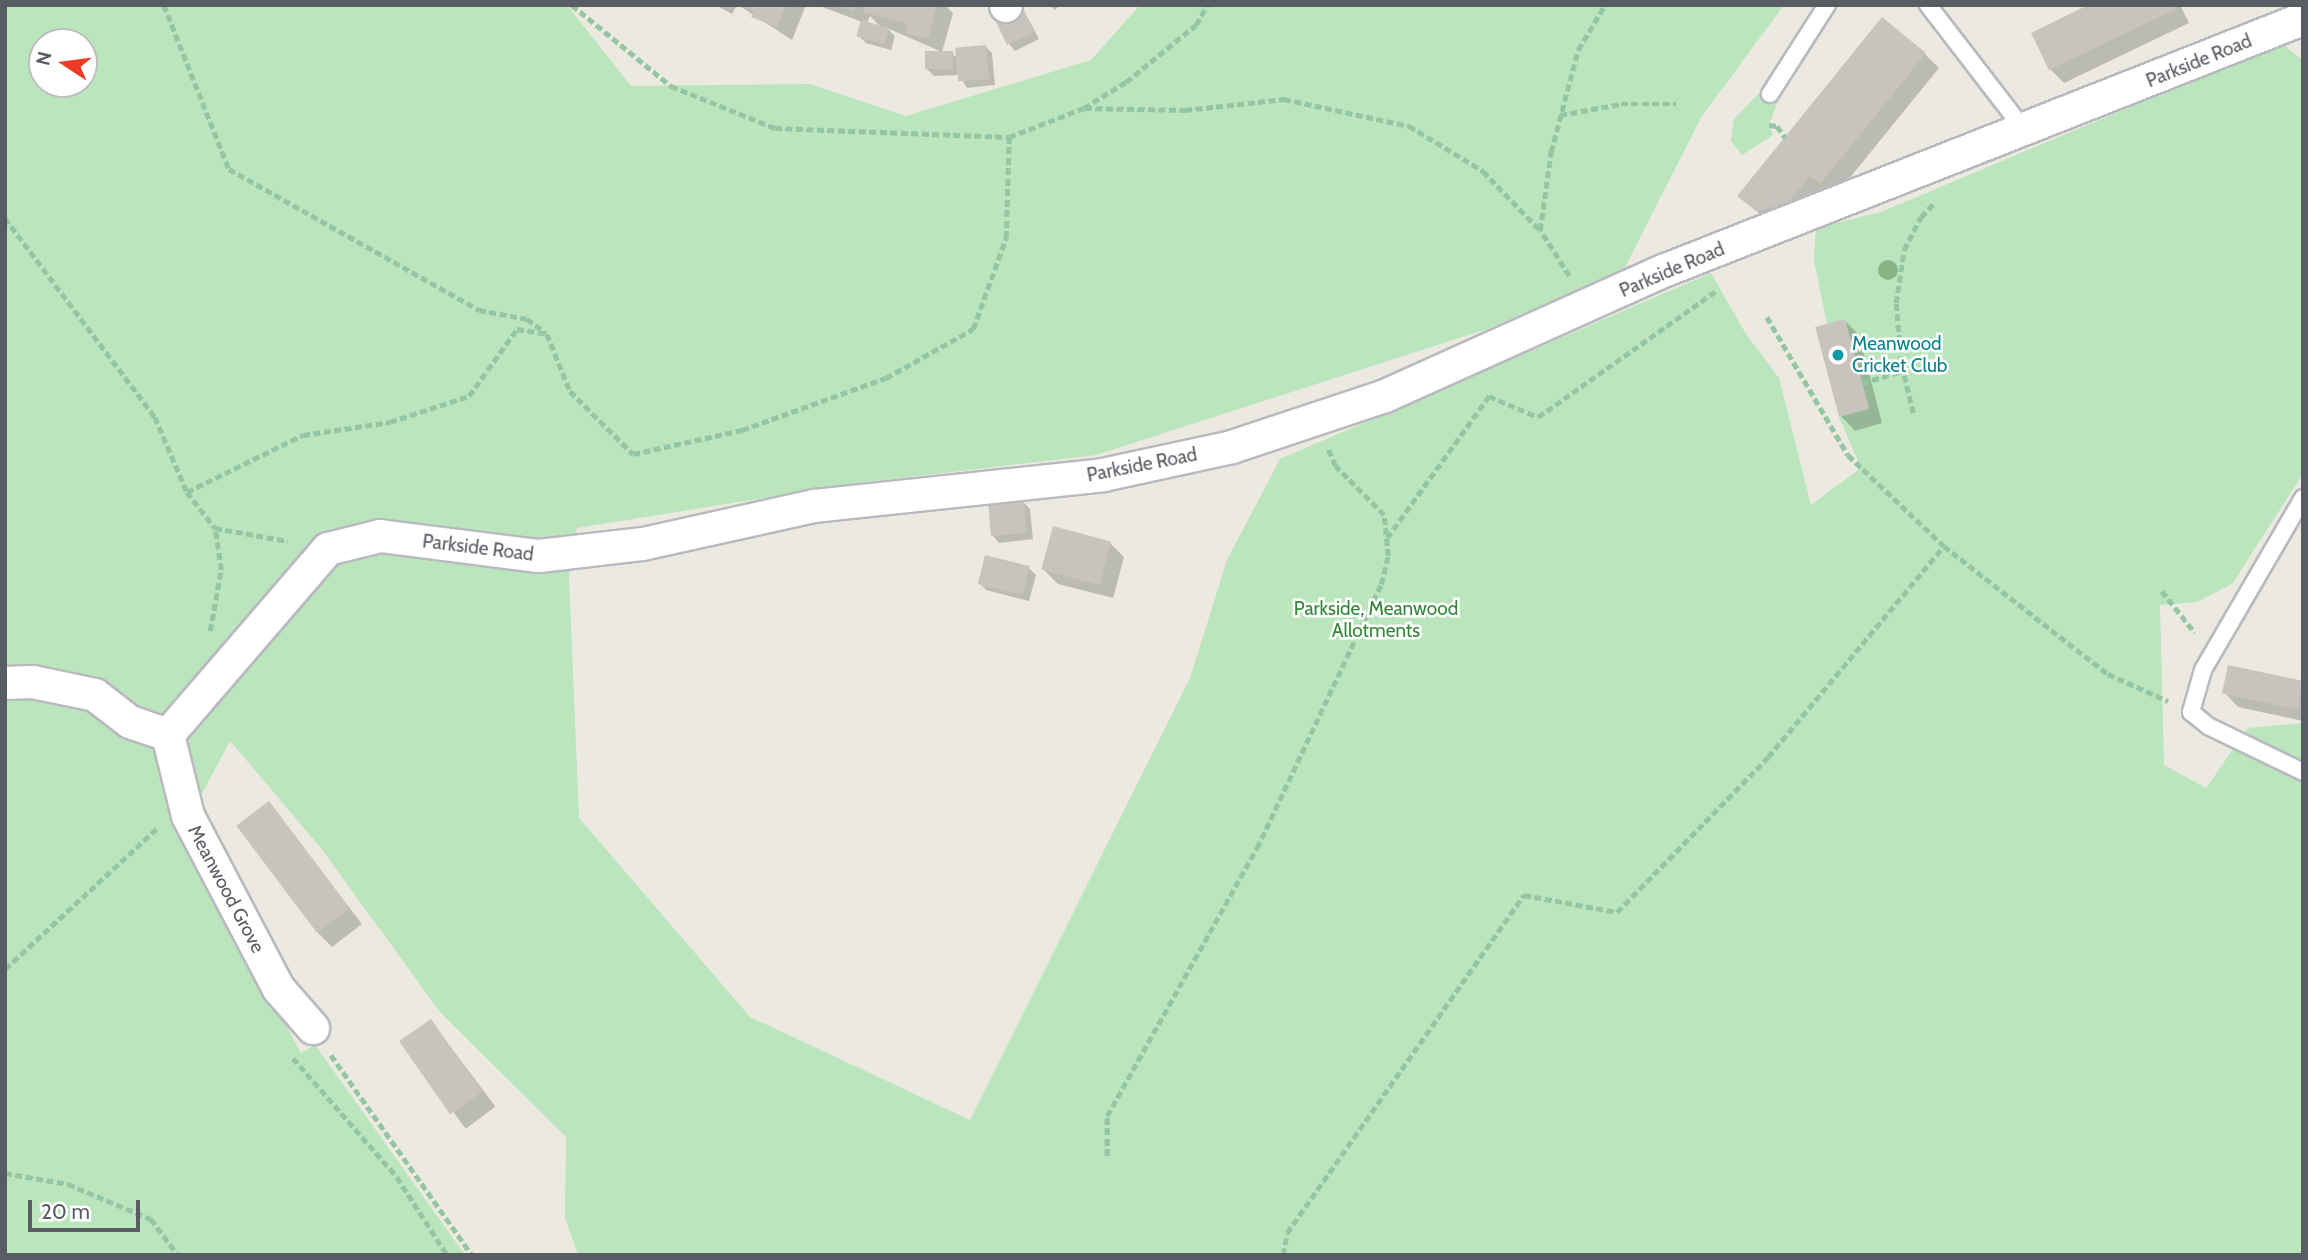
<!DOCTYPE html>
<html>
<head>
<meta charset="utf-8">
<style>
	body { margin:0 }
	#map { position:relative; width:2308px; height:1260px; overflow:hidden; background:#eceae0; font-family:Cabin,sans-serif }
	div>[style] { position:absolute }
	.green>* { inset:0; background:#bbe5bc }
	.shadow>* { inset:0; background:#0003; transform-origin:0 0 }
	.building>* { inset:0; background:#c7c4bd; transform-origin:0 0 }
	.path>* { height:4.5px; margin-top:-2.25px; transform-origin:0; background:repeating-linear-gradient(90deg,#94c6a3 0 7px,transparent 0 10.5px) }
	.roads { filter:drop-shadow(2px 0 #b8bac0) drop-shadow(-2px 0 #b8bac0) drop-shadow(0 2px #b8bac0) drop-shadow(0 -2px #b8bac0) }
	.service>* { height:16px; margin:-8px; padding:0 8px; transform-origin:8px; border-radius:8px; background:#fff }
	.minor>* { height:32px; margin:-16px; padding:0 16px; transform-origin:16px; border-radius:16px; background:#fff }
	.trees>* { width:20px; height:20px; margin:-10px; border-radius:50%; background:#86b484 }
	.dots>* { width:19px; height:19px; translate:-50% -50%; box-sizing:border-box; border:4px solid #fff; border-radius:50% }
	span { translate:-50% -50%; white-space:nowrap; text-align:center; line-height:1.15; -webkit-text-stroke:5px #fff; paint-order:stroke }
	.street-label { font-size:19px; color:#595c62 }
	.culture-label { font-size:19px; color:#0d838f }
	.left { translate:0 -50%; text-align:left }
	.park-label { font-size:19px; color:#338739 }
	.frame { position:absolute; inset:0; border:7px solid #595c62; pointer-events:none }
	.north { position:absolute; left:28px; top:28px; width:70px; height:70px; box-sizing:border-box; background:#fff; border:2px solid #bdbec0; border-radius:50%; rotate:283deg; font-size:19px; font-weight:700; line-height:28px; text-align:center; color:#595c62 }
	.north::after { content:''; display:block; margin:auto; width:24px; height:32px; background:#ed3a25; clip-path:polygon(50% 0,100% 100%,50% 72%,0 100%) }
	.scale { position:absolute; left:28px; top:1200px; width:112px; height:32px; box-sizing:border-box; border:4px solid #595c62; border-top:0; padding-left:9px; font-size:21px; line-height:24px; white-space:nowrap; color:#595c62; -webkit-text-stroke:5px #fff; paint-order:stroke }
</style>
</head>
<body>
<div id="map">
	<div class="green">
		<i style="clip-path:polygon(evenodd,5px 5px,567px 5px,631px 86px,810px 84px,906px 116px,1091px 60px,1140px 5px,1784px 5px,1702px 116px,1623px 271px,1487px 329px,1096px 455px,858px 483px,577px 528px,569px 577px,579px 818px,750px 1017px,970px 1120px,1190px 678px,1227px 560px,1280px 459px,1711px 273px,1746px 334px,1779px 378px,1811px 505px,1861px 468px,1839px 417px,1869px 409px,1845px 319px,1827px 324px,1814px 260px,1816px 228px,1881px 212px,2282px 43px,2303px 61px,2303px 474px,2232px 584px,2197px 602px,2160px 605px,2164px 765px,2206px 788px,2248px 728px,2303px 723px,2303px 1255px,578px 1255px,565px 1218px,566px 1137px,440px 1012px,320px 847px,230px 741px,182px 831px,301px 1053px,315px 1045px,465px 1255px,5px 1255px,5px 5px,42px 42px,84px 42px,84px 84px,42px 84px,42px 42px)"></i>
		<i style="clip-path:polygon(1759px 93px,1779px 99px,1769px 125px,1773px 135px,1742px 155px,1731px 141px,1734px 119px)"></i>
	</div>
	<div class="shadow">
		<i style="clip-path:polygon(716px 5px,737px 5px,732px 14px)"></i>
		<i style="clip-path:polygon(738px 5px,806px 5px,792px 40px)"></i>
		<i style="clip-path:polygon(evenodd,817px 5px,945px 5px,953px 13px,942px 52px,887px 28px,895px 36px,891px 50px,866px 43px,859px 36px,862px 22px,817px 5px,870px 16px,881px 27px,867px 23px,870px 16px)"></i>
		<i style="clip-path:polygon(1021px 5px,1039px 39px,1015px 51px,1009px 44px)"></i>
		<i style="clip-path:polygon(1049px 5px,1060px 5px,1055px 10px)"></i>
		<i style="clip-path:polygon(2092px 5px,2180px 5px,2189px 23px,2064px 83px,2050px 69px)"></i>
		<i style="clip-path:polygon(985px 46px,992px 53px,995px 85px,967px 88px,959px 75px,934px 76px,927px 69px,952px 53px,958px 59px)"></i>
		<i style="clip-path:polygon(1925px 54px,1939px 68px,1835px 196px,1825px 188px,1801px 217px,1771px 224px,1740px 196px)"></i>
		<i style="clip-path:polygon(1845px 321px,1859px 335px,1882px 423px,1855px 431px,1841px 416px)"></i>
		<i style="clip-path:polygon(1023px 502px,1030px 509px,1033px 539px,999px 543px,993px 536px)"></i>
		<i style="clip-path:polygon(1110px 543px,1124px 557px,1113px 598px,1058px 584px,1044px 570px)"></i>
		<i style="clip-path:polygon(1029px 568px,1036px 575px,1029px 601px,986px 590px,980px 583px)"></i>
		<i style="clip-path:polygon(2303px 683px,2303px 721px,2238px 707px,2224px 692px)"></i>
		<i style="clip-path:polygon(269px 804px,362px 924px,332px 947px,318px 933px)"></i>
		<i style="left:431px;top:1021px;width:107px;height:37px;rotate:53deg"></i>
	</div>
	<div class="building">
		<i style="clip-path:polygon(740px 5px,786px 5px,777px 27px,751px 17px,754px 11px)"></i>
		<i style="clip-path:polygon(838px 5px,855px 5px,853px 11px)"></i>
		<i style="clip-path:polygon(865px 5px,937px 5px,928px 39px,906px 33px,908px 24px,863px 12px)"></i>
		<i style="clip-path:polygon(1007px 5px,1021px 5px,1034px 32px,1007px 45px,992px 13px)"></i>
		<i style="clip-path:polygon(2088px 5px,2174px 5px,2176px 9px,2049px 70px,2031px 33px)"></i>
		<i style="clip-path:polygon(1882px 17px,1926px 53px,1820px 184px,1810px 176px,1787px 204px,1756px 211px,1737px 196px)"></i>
		<i style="left:861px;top:20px;width:29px;height:17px;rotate:16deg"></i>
		<i style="left:986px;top:45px;width:34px;height:31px;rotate:85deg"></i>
		<i style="left:953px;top:51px;width:18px;height:28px;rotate:90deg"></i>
		<i style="left:1845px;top:319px;width:93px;height:31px;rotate:75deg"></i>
		<i style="left:1024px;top:500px;width:33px;height:36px;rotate:85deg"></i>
		<i style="left:1053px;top:526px;width:60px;height:45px;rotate:15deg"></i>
		<i style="left:985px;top:555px;width:46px;height:30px;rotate:14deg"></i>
		<i style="left:2228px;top:665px;width:77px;height:29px;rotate:12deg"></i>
		<i style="left:269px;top:801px;width:134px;height:41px;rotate:53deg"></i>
		<i style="left:431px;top:1019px;width:89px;height:39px;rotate:55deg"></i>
	</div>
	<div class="path">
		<i style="left:164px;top:5px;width:176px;rotate:68.4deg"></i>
		<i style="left:229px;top:169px;width:287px;rotate:29.4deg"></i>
		<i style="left:479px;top:310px;width:49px;rotate:10.6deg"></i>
		<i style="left:527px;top:319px;width:24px;rotate:36deg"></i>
		<i style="left:572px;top:5px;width:128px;rotate:39.3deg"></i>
		<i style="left:671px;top:86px;width:112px;rotate:22deg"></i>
		<i style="left:775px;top:128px;width:234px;rotate:2.2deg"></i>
		<i style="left:1009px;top:137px;width:80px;rotate:-21.1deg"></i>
		<i style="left:1084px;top:108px;width:49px;rotate:-31.8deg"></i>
		<i style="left:1126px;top:82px;width:90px;rotate:-39.2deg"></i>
		<i style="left:1196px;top:25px;width:23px;rotate:-61deg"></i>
		<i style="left:1085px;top:108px;width:100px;rotate:1.1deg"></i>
		<i style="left:1185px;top:110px;width:100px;rotate:-6.3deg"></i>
		<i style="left:1284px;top:99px;width:128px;rotate:12.2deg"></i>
		<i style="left:1409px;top:126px;width:87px;rotate:31.3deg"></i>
		<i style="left:1483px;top:171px;width:82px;rotate:46deg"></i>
		<i style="left:1560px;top:115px;width:62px;rotate:-10.2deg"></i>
		<i style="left:1621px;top:104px;width:55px"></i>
		<i style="left:1769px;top:125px;width:8px;rotate:7deg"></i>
		<i style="left:1777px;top:126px;width:14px;rotate:54deg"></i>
		<i style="left:5px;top:218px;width:249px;rotate:53deg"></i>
		<i style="left:155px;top:417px;width:82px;rotate:66.9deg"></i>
		<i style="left:187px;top:492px;width:46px;rotate:52.1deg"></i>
		<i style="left:215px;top:528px;width:74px;rotate:10.1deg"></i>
		<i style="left:1569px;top:276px;width:54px;rotate:-122.2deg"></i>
		<i style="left:1540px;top:230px;width:79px;rotate:-82deg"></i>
		<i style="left:1551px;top:152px;width:106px;rotate:-75.2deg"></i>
		<i style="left:1578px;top:50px;width:52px;rotate:-59deg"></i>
		<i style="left:1767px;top:317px;width:160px;rotate:59.6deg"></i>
		<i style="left:1848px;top:455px;width:132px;rotate:43.5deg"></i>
		<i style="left:1944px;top:546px;width:208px;rotate:38deg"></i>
		<i style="left:2108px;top:674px;width:66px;rotate:24.2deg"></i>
		<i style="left:1862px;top:383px;width:43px;rotate:-16.3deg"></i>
		<i style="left:1913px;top:413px;width:51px;rotate:-103.5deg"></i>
		<i style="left:1901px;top:363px;width:60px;rotate:-94.8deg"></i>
		<i style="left:1896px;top:303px;width:54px;rotate:-81.4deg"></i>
		<i style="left:1904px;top:250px;width:37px;rotate:-63deg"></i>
		<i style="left:1921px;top:217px;width:18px;rotate:-47deg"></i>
		<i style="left:187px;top:492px;width:129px;rotate:-26.2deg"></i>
		<i style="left:303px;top:435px;width:88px;rotate:-8.5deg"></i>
		<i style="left:390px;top:422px;width:83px;rotate:-18.2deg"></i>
		<i style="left:469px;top:396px;width:82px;rotate:-54.4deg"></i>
		<i style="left:517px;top:329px;width:30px;rotate:9deg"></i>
		<i style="left:547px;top:334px;width:61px;rotate:68deg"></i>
		<i style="left:570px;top:391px;width:89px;rotate:45deg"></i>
		<i style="left:633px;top:454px;width:112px;rotate:-12.4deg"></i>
		<i style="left:742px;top:430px;width:153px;rotate:-19.9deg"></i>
		<i style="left:886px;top:378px;width:100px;rotate:-29.4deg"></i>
		<i style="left:973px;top:329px;width:97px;rotate:-70.1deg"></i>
		<i style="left:1006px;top:238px;width:101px;rotate:-88.3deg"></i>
		<i style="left:1387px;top:538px;width:175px;rotate:-54.3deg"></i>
		<i style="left:1489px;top:396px;width:53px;rotate:23.2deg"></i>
		<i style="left:1538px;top:417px;width:218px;rotate:-35.3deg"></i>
		<i style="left:2162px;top:591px;width:53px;rotate:51.8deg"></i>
		<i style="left:210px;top:631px;width:62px;rotate:-79.8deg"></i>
		<i style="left:221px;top:570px;width:42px;rotate:-98.1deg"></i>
		<i style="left:5px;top:969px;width:206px;rotate:-42.8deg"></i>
		<i style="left:331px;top:1055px;width:245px;rotate:54.8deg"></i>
		<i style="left:293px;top:1058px;width:158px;rotate:48.8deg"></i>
		<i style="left:397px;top:1177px;width:93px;rotate:57.3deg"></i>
		<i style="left:1107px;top:1156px;width:40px;rotate:-90deg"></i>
		<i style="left:1107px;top:1116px;width:307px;rotate:-60.8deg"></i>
		<i style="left:1257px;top:848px;width:292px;rotate:-64.8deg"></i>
		<i style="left:1381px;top:584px;width:29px;rotate:-76deg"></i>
		<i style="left:1388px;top:556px;width:41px;rotate:-95.6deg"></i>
		<i style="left:1384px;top:515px;width:69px;rotate:-135deg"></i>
		<i style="left:1335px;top:466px;width:18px;rotate:-112deg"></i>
		<i style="left:5px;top:1173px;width:64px;rotate:9.9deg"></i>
		<i style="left:68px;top:1184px;width:90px;rotate:22.9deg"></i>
		<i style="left:151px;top:1219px;width:45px;rotate:53.1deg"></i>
		<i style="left:1283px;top:1255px;width:22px;rotate:-80deg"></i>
		<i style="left:1287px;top:1233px;width:413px;rotate:-55deg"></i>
		<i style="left:1524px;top:895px;width:95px;rotate:10.4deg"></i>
		<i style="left:1617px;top:912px;width:216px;rotate:-45.7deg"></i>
		<i style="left:1768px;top:757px;width:275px;rotate:-50.2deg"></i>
	</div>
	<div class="roads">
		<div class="service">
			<i style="left:1928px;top:5px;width:159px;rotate:52.4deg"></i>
			<i style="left:1770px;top:94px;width:106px;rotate:-57.4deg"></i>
			<i style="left:2303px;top:498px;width:199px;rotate:120.2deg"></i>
			<i style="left:2203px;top:670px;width:44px;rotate:105.9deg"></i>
			<i style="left:2191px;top:712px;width:22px;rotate:39deg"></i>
			<i style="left:2208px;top:726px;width:106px;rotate:25.8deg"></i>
		</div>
		<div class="minor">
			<i style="left:1006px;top:5px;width:1px;rotate:90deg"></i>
			<i style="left:5px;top:683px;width:28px;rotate:-2deg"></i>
			<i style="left:33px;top:682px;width:63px;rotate:11.8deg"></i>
			<i style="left:95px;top:695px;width:44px;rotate:37.6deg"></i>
			<i style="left:130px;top:722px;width:40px;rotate:18.9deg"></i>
			<i style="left:168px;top:735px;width:245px;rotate:-49.3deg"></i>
			<i style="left:328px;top:549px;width:54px;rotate:-14deg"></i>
			<i style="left:380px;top:536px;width:160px;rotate:7.2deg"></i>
			<i style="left:539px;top:556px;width:105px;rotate:-6.6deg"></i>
			<i style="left:643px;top:544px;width:176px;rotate:-12.5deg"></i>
			<i style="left:815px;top:506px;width:290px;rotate:-6.1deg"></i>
			<i style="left:1103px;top:475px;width:132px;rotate:-12.2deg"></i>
			<i style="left:1232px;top:447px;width:161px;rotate:-18.4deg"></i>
			<i style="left:1385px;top:396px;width:308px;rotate:-24.2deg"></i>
			<i style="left:1666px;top:270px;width:685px;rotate:-21.51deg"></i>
			<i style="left:168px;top:735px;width:83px;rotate:76.1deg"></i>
			<i style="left:188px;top:816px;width:195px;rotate:62.3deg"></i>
			<i style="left:279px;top:989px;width:52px;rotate:48.9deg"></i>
		</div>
	</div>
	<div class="trees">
		<i style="left:1888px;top:270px"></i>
	</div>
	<div class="dots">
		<i style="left:1838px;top:355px;background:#0f9aa8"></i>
	</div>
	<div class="street-label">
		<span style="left:2199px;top:61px;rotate:-22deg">Parkside Road</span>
		<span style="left:1672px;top:270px;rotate:-23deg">Parkside Road</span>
		<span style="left:1142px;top:465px;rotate:-11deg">Parkside Road</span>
		<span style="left:478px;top:548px;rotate:7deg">Parkside Road</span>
		<span style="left:226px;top:889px;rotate:62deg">Meanwood Grove</span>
	</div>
	<div class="culture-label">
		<span class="left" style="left:1852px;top:355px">Meanwood<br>Cricket Club</span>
	</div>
	<div class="park-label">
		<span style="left:1376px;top:620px">Parkside, Meanwood<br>Allotments</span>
	</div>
	<div class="frame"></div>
	<div class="north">N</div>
	<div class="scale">20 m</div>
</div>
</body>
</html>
